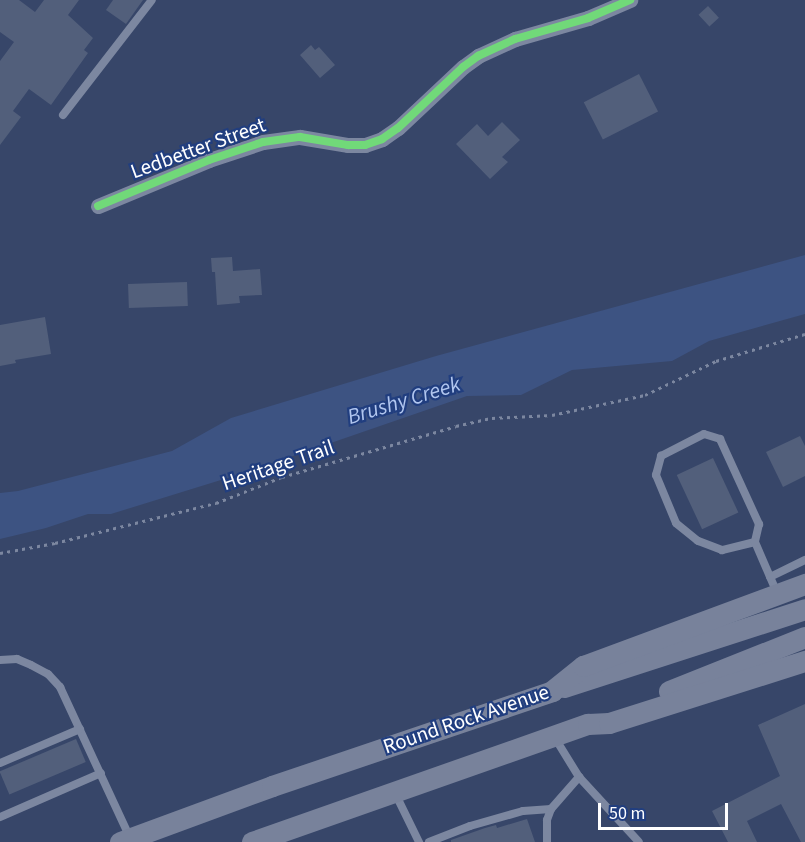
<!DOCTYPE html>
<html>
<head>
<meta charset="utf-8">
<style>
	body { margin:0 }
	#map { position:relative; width:805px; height:842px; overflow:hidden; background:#374669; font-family:"Source Sans 3",sans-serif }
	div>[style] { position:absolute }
	.water>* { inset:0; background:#3d5382 }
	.building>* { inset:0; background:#525f7b; transform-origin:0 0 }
	.path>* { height:3px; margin-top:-1.5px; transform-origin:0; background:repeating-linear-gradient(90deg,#7c87a0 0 3px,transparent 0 7.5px) }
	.lane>* { height:8px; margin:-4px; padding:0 4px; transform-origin:4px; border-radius:4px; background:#7c87a0 }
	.street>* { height:15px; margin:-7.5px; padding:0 7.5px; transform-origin:7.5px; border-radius:7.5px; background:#7c87a0 }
	.secondary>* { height:21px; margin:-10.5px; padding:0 10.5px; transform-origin:10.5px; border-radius:10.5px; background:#78829b }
	.cycleway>* { height:8px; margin:-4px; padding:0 4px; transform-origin:4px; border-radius:4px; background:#71d979 }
	span { translate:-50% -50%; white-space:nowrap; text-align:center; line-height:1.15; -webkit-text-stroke:4.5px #213e7f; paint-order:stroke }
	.street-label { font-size:21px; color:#fff }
	.water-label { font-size:22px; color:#b1c6ef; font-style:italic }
	.scale { position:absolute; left:598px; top:803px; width:130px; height:27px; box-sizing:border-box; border:3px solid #fff; border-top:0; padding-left:8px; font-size:18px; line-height:21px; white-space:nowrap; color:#fff; -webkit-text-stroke:4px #213e7f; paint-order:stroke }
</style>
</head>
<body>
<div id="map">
	<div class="water">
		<i style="clip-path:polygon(805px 255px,805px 314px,709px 341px,672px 361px,572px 370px,521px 395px,467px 396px,250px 471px,111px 514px,88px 514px,46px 528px,0 539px,0 493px,18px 491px,172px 451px,231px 418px,436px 356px)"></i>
	</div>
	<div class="building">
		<i style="clip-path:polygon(0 0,19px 0,35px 12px,44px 0,79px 0,68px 15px,93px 38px,84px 50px,88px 53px,51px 105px,29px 89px,13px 111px,21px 117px,0 145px,0 61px,14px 42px,0 32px)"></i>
		<i style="clip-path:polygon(113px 0,143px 0,126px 24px,106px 10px)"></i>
		<i style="left:708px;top:6px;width:16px;height:13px;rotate:47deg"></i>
		<i style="clip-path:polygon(311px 45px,315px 50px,319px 47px,335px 65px,320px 78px,300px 55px)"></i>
		<i style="left:639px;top:74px;width:42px;height:62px;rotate:63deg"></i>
		<i style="clip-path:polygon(502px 122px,520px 140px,502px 157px,508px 162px,490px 179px,456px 144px,477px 124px,488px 136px)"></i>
		<i style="clip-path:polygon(232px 257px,233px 271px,260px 269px,262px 295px,239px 296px,240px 303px,217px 305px,215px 272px,212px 272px,211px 258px)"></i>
		<i style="left:187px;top:282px;width:24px;height:59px;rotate:88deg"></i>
		<i style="clip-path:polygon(45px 317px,51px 354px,15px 360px,16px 363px,0 366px,0 325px)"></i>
		<i style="clip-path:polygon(800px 436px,805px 446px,805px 476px,783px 487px,766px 452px)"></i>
		<i style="left:713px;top:458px;width:60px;height:40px;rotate:65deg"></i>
		<i style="clip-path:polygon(805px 704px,805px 842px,801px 842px,781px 804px,747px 821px,757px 842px,728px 842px,712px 811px,780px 776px,758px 725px)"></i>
		<i style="left:76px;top:739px;width:25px;height:83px;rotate:67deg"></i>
		<i style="clip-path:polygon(527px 819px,535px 842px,451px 842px,451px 840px,485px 828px,496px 825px,497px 828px)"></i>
	</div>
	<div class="path">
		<i style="left:0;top:553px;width:56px;rotate:-10.3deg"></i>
		<i style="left:55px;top:543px;width:166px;rotate:-14deg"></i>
		<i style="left:216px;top:503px;width:71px;rotate:-21.5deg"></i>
		<i style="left:282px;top:477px;width:181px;rotate:-16.3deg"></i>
		<i style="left:456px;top:426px;width:37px;rotate:-13deg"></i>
		<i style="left:492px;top:418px;width:60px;rotate:-2.9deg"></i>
		<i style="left:552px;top:415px;width:95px;rotate:-12.1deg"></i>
		<i style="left:645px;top:395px;width:79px;rotate:-25.6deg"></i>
		<i style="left:716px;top:361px;width:93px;rotate:-16.9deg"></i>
	</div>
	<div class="lane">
		<i style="left:63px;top:115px;width:145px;rotate:-52.3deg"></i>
		<i style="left:755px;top:542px;width:34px;rotate:166deg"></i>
		<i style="left:722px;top:550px;width:26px;rotate:-159deg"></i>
		<i style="left:698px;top:541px;width:28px;rotate:-141deg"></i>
		<i style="left:676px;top:523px;width:52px;rotate:-112.6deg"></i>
		<i style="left:656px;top:475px;width:20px;rotate:-75deg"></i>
		<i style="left:661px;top:456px;width:48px;rotate:-27.1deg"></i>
		<i style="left:704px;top:434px;width:17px;rotate:17deg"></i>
		<i style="left:720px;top:439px;width:94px;rotate:65.4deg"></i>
		<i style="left:759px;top:524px;width:18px;rotate:103deg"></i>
		<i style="left:755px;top:542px;width:56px;rotate:66.7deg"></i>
		<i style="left:770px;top:577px;width:39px;rotate:-26deg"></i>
		<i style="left:0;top:660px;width:17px;rotate:-3deg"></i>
		<i style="left:17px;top:659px;width:15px;rotate:23deg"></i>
		<i style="left:31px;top:665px;width:19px;rotate:28deg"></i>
		<i style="left:48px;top:674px;width:18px;rotate:47deg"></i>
		<i style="left:60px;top:687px;width:166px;rotate:65.1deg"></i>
		<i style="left:555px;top:738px;width:46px;rotate:58.4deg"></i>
		<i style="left:579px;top:777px;width:88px;rotate:47.3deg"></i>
		<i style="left:0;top:763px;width:87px;rotate:-23deg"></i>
		<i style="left:395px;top:793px;width:55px;rotate:63.9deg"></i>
		<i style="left:0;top:817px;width:110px;rotate:-23.5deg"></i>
		<i style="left:429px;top:842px;width:44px;rotate:-21.3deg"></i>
		<i style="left:470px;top:826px;width:55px;rotate:-15.8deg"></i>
		<i style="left:523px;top:811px;width:28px;rotate:-4deg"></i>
		<i style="left:547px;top:842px;width:22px;rotate:-90deg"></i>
		<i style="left:547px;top:820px;width:12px;rotate:-70deg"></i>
		<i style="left:551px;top:809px;width:43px;rotate:-48.8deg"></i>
	</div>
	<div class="street">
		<i style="left:98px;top:206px;width:120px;rotate:-22.5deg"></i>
		<i style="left:209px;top:160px;width:57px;rotate:-18.4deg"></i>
		<i style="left:263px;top:142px;width:37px;rotate:-8deg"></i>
		<i style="left:300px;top:137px;width:49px;rotate:9.5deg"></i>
		<i style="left:348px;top:145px;width:17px"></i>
		<i style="left:365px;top:145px;width:18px;rotate:-19deg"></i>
		<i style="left:382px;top:139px;width:19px;rotate:-35deg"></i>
		<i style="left:398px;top:128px;width:89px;rotate:-43.2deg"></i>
		<i style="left:463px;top:67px;width:19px;rotate:-36deg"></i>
		<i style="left:478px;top:56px;width:41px;rotate:-24.7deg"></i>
		<i style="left:515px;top:39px;width:76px;rotate:-16deg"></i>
		<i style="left:588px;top:18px;width:46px;rotate:-23.2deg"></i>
	</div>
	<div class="secondary">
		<i style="left:564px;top:687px;width:253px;rotate:-17.9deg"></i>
		<i style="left:669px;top:691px;width:146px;rotate:-21.7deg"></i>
		<i style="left:120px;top:842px;width:162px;rotate:-20.2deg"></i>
		<i style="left:272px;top:786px;width:296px;rotate:-18.7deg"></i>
		<i style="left:552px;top:691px;width:40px;rotate:-39deg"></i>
		<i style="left:583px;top:666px;width:237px;rotate:-20.3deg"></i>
		<i style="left:252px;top:842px;width:356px;rotate:-19.4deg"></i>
		<i style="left:588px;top:724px;width:21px;rotate:-3deg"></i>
		<i style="left:609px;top:723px;width:206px;rotate:-17.6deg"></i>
	</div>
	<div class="cycleway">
		<i style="left:98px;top:206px;width:120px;rotate:-22.5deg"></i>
		<i style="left:209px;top:160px;width:57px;rotate:-18.4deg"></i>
		<i style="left:263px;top:142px;width:37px;rotate:-8deg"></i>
		<i style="left:300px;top:137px;width:49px;rotate:9.5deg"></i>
		<i style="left:348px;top:145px;width:17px"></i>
		<i style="left:365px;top:145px;width:18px;rotate:-19deg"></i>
		<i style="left:382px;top:139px;width:19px;rotate:-35deg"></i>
		<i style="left:398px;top:128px;width:89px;rotate:-43.2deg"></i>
		<i style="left:463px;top:67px;width:19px;rotate:-36deg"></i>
		<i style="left:478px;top:56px;width:41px;rotate:-24.7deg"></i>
		<i style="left:515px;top:39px;width:76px;rotate:-16deg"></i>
		<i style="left:588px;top:18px;width:46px;rotate:-23.2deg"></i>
	</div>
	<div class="street-label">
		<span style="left:198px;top:148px;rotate:-20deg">Ledbetter Street</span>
		<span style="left:278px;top:465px;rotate:-19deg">Heritage Trail</span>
		<span style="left:466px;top:719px;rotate:-19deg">Round Rock Avenue</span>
	</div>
	<div class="water-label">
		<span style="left:404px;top:401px;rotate:-17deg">Brushy Creek</span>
	</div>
	<div class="scale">50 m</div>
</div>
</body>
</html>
